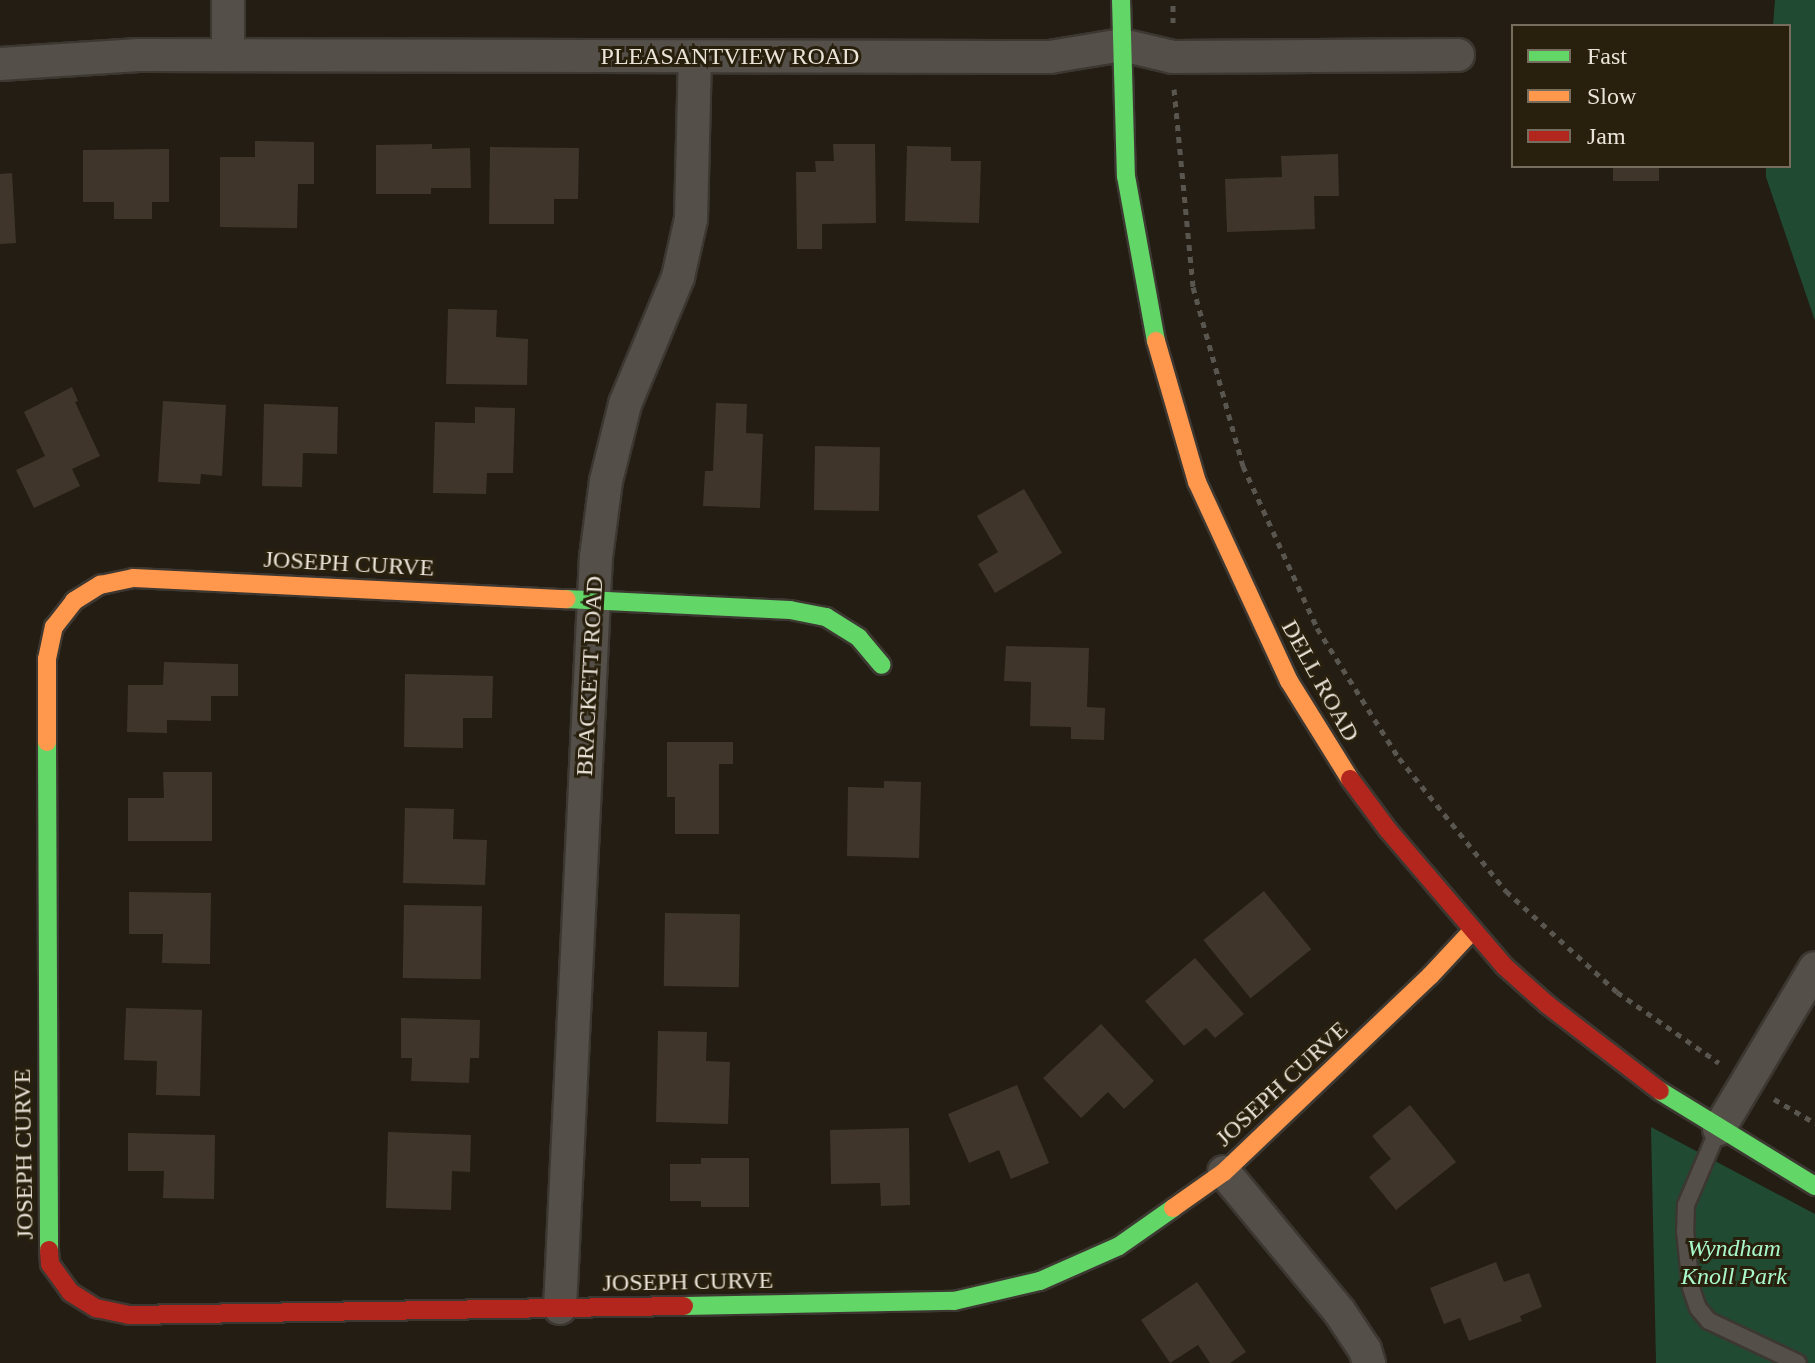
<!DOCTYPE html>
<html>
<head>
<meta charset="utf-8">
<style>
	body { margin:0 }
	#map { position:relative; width:1815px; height:1363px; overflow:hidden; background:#231d13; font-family:Georgia,serif }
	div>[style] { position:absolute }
	.green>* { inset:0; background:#204a32 }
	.building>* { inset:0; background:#40352b; transform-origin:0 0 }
	.path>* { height:5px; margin-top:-2.5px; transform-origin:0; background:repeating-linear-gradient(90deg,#59564f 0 6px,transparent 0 12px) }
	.roads { filter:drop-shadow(2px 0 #3c3731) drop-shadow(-2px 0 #3c3731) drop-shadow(0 2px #3c3731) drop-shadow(0 -2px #3c3731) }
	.lane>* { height:16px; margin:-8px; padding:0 8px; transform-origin:8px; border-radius:8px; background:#545049 }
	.street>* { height:32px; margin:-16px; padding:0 16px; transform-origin:16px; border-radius:16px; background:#545049 }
	.fast>* { height:18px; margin:-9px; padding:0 9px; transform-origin:9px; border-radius:9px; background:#63d668 }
	.slow>* { height:18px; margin:-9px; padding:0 9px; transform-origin:9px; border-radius:9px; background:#ff974d }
	.jam>* { height:18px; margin:-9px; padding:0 9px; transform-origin:9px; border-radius:9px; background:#b3261e }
	span { translate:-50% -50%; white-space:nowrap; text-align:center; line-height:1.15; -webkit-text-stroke:6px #291f0d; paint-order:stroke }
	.street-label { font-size:24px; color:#eae3d8 }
	.park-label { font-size:24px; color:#a9f9ca; font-style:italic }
	.legend { position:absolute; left:1511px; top:24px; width:280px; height:144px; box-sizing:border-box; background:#291f0d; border:2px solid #766d5e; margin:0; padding:10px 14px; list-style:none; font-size:24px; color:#eae3d8 }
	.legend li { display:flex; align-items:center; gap:16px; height:40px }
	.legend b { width:40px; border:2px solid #766d5e }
</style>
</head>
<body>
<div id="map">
	<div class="green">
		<i style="clip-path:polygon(1775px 0,1815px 0,1815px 321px,1766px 177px,1766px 166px,1789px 166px,1789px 26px,1773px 26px)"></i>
		<i style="clip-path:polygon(1651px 1127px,1815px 1214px,1815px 1363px,1656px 1363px)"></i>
	</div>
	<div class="building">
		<i style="clip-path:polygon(255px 141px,314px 142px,314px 184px,298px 184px,297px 228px,220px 227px,220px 157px,255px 157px)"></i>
		<i style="clip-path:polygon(432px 144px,432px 149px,470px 148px,471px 188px,431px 188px,431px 194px,376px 194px,376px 145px)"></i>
		<i style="clip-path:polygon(833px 144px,875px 144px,876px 223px,822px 224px,822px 249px,797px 249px,796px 172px,816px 172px,815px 161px,834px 161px)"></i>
		<i style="clip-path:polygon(907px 146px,951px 147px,951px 161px,981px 161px,979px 223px,905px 221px)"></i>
		<i style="clip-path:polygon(490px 147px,579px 148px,578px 199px,554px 199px,554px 224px,489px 224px)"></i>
		<i style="clip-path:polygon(169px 149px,169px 202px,152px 202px,152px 219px,114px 219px,114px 202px,83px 202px,83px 150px)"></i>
		<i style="clip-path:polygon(1338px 154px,1339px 196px,1314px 196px,1315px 229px,1227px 232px,1225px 179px,1282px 177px,1281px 156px)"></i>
		<i style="left:1613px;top:166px;width:46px;height:15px"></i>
		<i style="clip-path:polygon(12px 173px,16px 243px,0 244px,0 174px)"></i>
		<i style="clip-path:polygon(448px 309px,497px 310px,496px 337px,528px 339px,527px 385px,446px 384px)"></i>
		<i style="clip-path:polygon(72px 387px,78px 401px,75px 402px,100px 456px,72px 469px,80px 486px,34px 508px,16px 470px,45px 456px,24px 412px)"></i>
		<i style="clip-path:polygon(163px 401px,226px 405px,222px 476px,201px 474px,200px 484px,158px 482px)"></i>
		<i style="clip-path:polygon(716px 403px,747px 404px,746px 433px,763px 434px,760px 508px,703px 506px,705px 471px,713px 471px)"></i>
		<i style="clip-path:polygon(264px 404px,338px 407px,337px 454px,303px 453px,302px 487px,262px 486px)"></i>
		<i style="clip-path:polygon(475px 407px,515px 408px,513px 473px,487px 473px,486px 494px,433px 493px,435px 422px,475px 423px)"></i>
		<i style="left:815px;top:446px;width:65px;height:64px;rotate:1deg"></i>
		<i style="clip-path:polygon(1024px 489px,1062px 553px,995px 593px,978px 564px,998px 552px,977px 516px)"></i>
		<i style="clip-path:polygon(1006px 646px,1089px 648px,1087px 707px,1105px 708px,1104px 740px,1071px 739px,1071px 727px,1030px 726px,1031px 682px,1004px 681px)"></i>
		<i style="clip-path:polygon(164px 662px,238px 664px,238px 696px,211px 696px,211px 721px,167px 720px,167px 733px,127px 732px,128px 685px,163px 685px)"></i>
		<i style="clip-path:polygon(405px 674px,493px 676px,492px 718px,463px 718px,463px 748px,404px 747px)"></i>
		<i style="clip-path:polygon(667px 742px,733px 742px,733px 764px,719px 764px,719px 834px,675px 834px,675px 797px,667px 797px)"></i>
		<i style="clip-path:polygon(163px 772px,212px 772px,212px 841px,128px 841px,128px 798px,164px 798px)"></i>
		<i style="clip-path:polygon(884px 781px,921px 782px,919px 858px,847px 856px,848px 787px,884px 788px)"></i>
		<i style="clip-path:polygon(405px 808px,454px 809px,453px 839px,487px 840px,485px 885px,403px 883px)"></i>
		<i style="left:1264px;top:891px;width:75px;height:78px;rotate:51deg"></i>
		<i style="clip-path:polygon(129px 892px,211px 893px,210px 964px,162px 963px,163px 934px,129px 934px)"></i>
		<i style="left:404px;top:905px;width:78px;height:73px;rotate:1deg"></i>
		<i style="left:665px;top:913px;width:75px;height:73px;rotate:1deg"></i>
		<i style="clip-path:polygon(1195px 958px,1244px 1014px,1215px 1038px,1206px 1028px,1184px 1046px,1145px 1001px)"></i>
		<i style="clip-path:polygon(126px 1008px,202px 1010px,200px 1096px,156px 1095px,157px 1061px,124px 1060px)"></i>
		<i style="clip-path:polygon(401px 1018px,480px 1020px,479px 1058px,470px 1058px,469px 1083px,411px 1081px,412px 1058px,401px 1058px)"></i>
		<i style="clip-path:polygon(1101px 1024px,1154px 1081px,1124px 1109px,1108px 1092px,1081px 1118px,1043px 1078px)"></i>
		<i style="clip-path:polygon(658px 1031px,707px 1032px,706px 1061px,730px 1062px,728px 1124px,656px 1122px)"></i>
		<i style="clip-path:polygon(1017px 1085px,1049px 1163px,1011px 1179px,999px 1150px,969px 1163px,948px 1114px)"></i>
		<i style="clip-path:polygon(1410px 1105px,1456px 1162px,1396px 1210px,1369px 1177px,1391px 1159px,1372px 1136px)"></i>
		<i style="clip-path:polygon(909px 1128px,910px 1205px,881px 1206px,880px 1183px,831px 1184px,830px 1130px)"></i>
		<i style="clip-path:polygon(388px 1132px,471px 1135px,470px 1172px,452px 1171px,451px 1210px,386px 1208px)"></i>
		<i style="clip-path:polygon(128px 1133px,215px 1135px,214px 1199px,163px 1198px,164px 1171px,128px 1171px)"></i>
		<i style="clip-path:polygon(701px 1158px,749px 1158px,749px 1207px,701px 1207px,701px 1201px,670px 1201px,670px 1164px,701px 1164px)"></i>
		<i style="clip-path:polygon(1496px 1262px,1504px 1282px,1529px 1273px,1542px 1307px,1520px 1316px,1522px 1321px,1469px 1341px,1460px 1318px,1444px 1324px,1430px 1288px)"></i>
		<i style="clip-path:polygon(1197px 1282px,1246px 1352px,1230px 1363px,1210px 1363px,1198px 1345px,1170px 1363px,1141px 1320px)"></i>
	</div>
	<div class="path">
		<i style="left:1173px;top:23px;width:23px;rotate:-90deg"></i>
		<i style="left:1174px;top:89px;width:199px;rotate:84.5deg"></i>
		<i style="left:1193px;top:287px;width:186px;rotate:74.4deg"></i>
		<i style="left:1243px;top:466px;width:178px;rotate:65.4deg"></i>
		<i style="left:1317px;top:628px;width:154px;rotate:57.8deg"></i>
		<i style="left:1399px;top:758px;width:171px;rotate:51.2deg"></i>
		<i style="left:1506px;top:891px;width:150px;rotate:42.3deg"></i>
		<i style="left:1617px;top:992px;width:124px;rotate:34.8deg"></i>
		<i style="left:1774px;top:1099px;width:48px;rotate:30.3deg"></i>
	</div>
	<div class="roads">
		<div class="lane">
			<i style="left:1718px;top:1130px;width:82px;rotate:113.1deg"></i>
			<i style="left:1686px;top:1205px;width:26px;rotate:92deg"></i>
			<i style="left:1685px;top:1231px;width:57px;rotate:84deg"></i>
			<i style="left:1691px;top:1288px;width:21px;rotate:71deg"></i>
			<i style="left:1698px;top:1308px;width:17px;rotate:50deg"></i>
			<i style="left:1709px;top:1321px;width:98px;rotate:25.3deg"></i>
		</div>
		<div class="street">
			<i style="left:228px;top:0;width:55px;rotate:90deg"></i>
			<i style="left:0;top:64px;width:139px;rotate:-3.7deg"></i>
			<i style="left:139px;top:55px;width:911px;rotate:0.13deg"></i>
			<i style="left:1050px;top:57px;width:73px;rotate:-9.5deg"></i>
			<i style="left:1122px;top:45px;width:52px;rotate:13.2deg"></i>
			<i style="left:1173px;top:57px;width:285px;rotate:-0.4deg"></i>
			<i style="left:1719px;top:1129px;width:187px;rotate:-59.2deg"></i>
			<i style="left:1224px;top:1172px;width:180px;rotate:50.4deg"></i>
			<i style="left:1339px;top:1311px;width:47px;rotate:56.3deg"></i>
			<i style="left:1365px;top:1350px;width:14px;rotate:73deg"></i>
			<i style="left:560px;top:1308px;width:752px;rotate:-87.26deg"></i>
			<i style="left:596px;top:557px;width:77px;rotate:-82.5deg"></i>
			<i style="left:606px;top:481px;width:79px;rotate:-76.1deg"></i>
			<i style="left:625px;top:404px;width:138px;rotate:-67.3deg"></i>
			<i style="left:678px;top:277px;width:59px;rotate:-77.4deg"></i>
			<i style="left:691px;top:219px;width:162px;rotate:-88.6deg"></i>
		</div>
		<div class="fast">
			<i style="left:1121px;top:0;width:176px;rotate:88.4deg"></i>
			<i style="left:1126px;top:176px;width:168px;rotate:79.7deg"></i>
			<i style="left:566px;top:599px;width:224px;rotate:2.8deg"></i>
			<i style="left:790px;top:610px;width:37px;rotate:11deg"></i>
			<i style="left:826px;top:617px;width:39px;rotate:32deg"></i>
			<i style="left:859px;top:638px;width:35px;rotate:50deg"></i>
			<i style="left:47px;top:742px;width:508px;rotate:89.77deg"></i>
			<i style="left:1660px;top:1091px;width:182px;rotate:31.5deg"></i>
			<i style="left:684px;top:1306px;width:270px;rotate:-1.1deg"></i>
			<i style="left:954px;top:1301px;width:88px;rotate:-13.1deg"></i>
			<i style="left:1040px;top:1281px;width:86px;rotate:-23.9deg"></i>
			<i style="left:1119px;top:1246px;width:66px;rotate:-35.1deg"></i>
		</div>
		<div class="slow">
			<i style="left:1156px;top:341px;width:147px;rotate:73.8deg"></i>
			<i style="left:1197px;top:482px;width:219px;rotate:65.2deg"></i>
			<i style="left:1289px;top:681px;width:115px;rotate:58.1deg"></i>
			<i style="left:47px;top:742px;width:83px;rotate:-90deg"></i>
			<i style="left:47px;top:659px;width:33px;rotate:-78deg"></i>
			<i style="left:54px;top:627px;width:33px;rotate:-52deg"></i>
			<i style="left:74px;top:601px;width:31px;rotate:-32deg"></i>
			<i style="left:100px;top:585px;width:34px;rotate:-12deg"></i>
			<i style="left:133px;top:578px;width:434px;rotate:2.8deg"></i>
			<i style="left:1173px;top:1208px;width:62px;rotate:-35.2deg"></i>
			<i style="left:1224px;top:1172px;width:284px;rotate:-43.6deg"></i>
			<i style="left:1430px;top:976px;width:62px;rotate:-47deg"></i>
		</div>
		<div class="jam">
			<i style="left:1350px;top:779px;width:64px;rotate:53.3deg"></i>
			<i style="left:1388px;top:830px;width:179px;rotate:49.5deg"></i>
			<i style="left:1504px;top:966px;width:59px;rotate:41.6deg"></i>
			<i style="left:1548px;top:1005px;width:141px;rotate:37.5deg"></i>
			<i style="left:49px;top:1250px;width:14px;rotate:86deg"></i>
			<i style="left:50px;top:1264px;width:34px;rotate:54deg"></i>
			<i style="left:70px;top:1292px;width:31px;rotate:32deg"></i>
			<i style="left:96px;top:1308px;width:34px;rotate:12deg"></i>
			<i style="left:129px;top:1315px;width:555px;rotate:-0.93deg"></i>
		</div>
	</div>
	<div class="street-label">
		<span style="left:730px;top:57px">PLEASANTVIEW ROAD</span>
		<span style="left:349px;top:564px;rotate:3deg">JOSEPH CURVE</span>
		<span style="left:590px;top:676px;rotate:-87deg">BRACKETT ROAD</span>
		<span style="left:1320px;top:681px;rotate:61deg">DELL ROAD</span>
		<span style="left:1282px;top:1084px;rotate:-43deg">JOSEPH CURVE</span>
		<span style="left:24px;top:1154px;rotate:-91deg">JOSEPH CURVE</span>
		<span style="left:688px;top:1282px;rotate:-1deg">JOSEPH CURVE</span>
	</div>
	<div class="park-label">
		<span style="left:1734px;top:1263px">Wyndham<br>Knoll Park</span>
	</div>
	<ul class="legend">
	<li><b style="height:10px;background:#63d668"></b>Fast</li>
	<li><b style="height:10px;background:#ff974d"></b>Slow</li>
	<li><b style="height:10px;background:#b3261e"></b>Jam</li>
	</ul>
</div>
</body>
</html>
